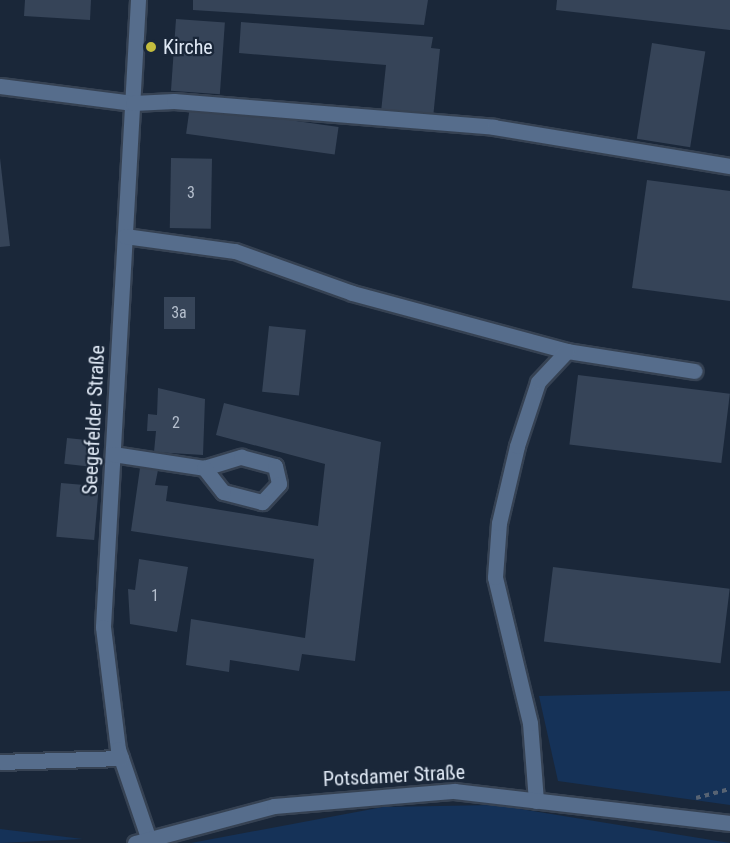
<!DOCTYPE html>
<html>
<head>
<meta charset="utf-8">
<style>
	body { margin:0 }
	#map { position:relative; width:730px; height:843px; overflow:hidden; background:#1a2739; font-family:"Roboto Condensed",sans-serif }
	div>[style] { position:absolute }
	.green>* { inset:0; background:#153258 }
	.building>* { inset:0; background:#364458; transform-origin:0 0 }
	.path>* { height:4px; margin-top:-2px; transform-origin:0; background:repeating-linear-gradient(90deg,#576373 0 4.5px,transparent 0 9px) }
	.roads { filter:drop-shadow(2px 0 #364253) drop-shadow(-2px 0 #364253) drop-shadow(0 2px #364253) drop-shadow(0 -2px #364253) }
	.minor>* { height:15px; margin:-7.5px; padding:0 7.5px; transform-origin:7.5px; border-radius:7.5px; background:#566d8c }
	.dots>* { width:16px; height:16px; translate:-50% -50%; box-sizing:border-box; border:3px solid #1a2739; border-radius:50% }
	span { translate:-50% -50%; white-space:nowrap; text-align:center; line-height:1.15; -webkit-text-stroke:4.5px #1a2739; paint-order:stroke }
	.number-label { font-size:16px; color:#b5bfcd }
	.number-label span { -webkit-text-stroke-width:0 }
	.poi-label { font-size:20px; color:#dfe8f4 }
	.left { translate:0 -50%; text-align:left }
	.street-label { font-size:20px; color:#dfe8f4 }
</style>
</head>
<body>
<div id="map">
	<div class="green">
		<i style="clip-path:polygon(730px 691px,730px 805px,558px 781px,539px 696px)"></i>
		<i style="clip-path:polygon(495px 805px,730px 843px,191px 843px,383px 807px)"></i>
		<i style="clip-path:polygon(0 829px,83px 839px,0 843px)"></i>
	</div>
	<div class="building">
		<i style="clip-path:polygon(25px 0,91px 0,90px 20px,24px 16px)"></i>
		<i style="clip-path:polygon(193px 0,428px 0,424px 25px,193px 10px)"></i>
		<i style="clip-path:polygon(557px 0,730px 0,730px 30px,556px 10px)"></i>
		<i style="left:176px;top:19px;width:49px;height:72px;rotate:4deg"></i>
		<i style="clip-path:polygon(241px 22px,433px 37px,431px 48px,440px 49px,433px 118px,381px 112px,386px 65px,239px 53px)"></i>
		<i style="left:652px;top:43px;width:54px;height:97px;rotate:9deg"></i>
		<i style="left:190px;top:106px;width:150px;height:28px;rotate:8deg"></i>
		<i style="clip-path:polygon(0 158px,10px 246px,0 247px)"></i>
		<i style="left:171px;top:158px;width:41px;height:70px;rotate:1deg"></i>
		<i style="clip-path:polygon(647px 180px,730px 191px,730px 301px,632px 288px)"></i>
		<i style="left:164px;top:297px;width:31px;height:32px"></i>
		<i style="left:269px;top:326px;width:37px;height:66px;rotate:6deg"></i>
		<i style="left:578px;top:375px;width:153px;height:70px;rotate:7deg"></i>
		<i style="clip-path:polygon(158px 388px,205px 399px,203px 455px,154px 452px,156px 431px,147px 431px,148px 414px,157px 415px)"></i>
		<i style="clip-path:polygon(224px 403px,381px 442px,355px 661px,302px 654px,299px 671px,230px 660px,229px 672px,186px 665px,191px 619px,305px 638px,314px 559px,131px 531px,140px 468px,158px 470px,155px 485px,168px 486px,166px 501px,318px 526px,325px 464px,216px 435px)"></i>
		<i style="left:67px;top:438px;width:29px;height:26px;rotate:6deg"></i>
		<i style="left:61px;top:483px;width:38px;height:54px;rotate:5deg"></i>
		<i style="clip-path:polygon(139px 559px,188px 567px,177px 632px,130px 624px,128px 589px,135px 590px)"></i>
		<i style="left:553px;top:567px;width:178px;height:75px;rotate:7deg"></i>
	</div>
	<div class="path">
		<i style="left:696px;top:798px;width:35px;rotate:-15deg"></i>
	</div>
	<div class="roads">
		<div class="minor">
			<i style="left:138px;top:0;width:628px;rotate:93.2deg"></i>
			<i style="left:103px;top:627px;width:123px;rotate:83deg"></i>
			<i style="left:118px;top:749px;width:99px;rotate:71.2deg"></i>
			<i style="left:0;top:86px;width:134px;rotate:7.3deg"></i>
			<i style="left:133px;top:103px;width:41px;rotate:-2.8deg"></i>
			<i style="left:174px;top:101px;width:321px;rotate:4.6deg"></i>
			<i style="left:494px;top:127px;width:239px;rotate:9.4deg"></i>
			<i style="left:125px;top:236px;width:111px;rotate:7.8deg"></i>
			<i style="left:235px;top:251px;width:124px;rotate:19.7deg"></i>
			<i style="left:352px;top:293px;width:223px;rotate:15.1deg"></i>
			<i style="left:567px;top:351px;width:129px;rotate:8.9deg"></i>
			<i style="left:113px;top:454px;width:92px;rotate:8.7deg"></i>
			<i style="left:204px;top:468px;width:39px;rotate:-17deg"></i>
			<i style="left:241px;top:457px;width:35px;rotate:15deg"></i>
			<i style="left:275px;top:466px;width:18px;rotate:77deg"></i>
			<i style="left:279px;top:484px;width:25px;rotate:133deg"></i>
			<i style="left:262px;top:502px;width:40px;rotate:-165.6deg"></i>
			<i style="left:223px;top:492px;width:31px;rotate:-128deg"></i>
			<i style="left:0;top:762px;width:121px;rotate:-1.9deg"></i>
			<i style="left:536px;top:801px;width:78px;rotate:-94.4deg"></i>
			<i style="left:530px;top:723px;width:150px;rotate:-103.5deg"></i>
			<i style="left:495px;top:577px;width:54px;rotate:-85.8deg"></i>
			<i style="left:499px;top:523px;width:79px;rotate:-76.8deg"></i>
			<i style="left:517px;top:446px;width:67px;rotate:-71.8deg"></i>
			<i style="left:538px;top:382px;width:42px;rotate:-46.9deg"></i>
			<i style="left:135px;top:843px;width:144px;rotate:-14.9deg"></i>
			<i style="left:274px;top:806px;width:181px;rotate:-4.8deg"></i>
			<i style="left:454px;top:791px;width:278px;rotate:6.6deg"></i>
		</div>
	</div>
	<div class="dots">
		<i style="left:151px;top:47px;background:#c4bd3e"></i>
	</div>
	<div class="number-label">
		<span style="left:191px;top:193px">3</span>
		<span style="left:179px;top:313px">3a</span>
		<span style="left:176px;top:423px">2</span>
		<span style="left:155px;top:596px">1</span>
	</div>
	<div class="poi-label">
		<span class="left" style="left:163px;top:47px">Kirche</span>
	</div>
	<div class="street-label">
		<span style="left:94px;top:420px;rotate:-87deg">Seegefelder Straße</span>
		<span style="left:394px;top:776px;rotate:-3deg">Potsdamer Straße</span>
	</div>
</div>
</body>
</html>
